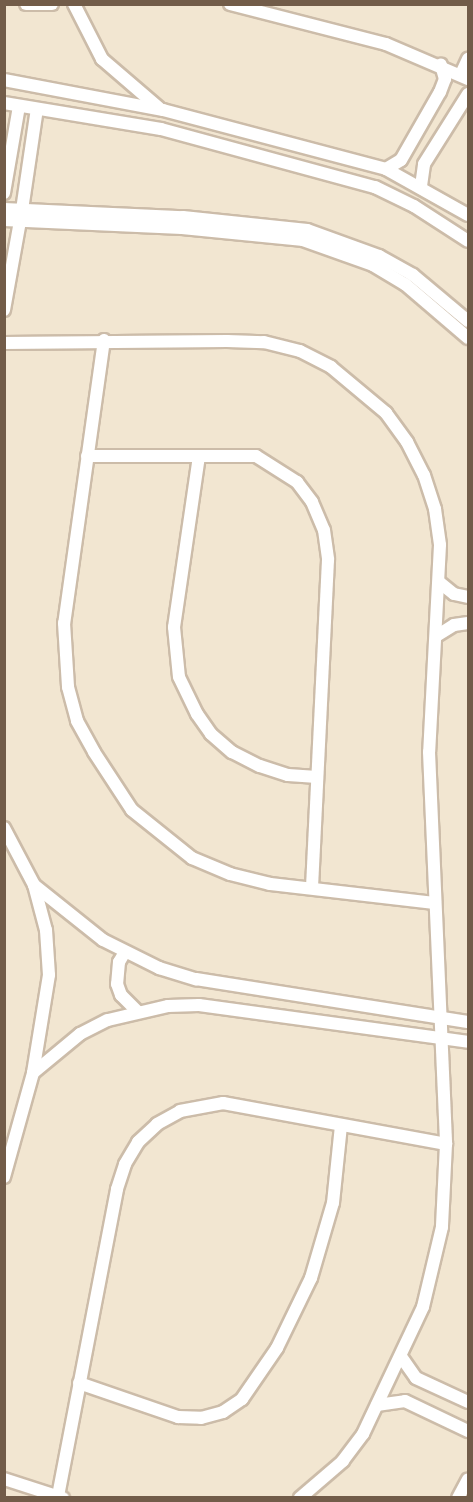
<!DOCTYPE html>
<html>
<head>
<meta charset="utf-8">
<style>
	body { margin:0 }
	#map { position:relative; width:473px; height:1502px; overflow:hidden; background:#fbf4e2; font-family:Figtree,sans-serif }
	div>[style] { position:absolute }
	.residential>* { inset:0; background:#f2e6d1; transform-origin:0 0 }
	.roads { filter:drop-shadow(2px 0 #ccbca9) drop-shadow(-2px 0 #ccbca9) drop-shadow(0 2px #ccbca9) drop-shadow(0 -2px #ccbca9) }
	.street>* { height:12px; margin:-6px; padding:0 6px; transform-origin:6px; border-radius:6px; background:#fff }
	span { translate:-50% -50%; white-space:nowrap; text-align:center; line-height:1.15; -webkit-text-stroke:6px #fef8e8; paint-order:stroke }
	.frame { position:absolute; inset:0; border:6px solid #725c49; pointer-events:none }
</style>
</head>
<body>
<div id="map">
	<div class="residential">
		<i style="left:4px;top:5px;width:464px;height:1492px"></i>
	</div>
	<div class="roads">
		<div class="street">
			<i style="left:26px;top:4px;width:26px"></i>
			<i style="left:74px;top:4px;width:62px;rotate:63deg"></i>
			<i style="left:102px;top:59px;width:75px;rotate:40.7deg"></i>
			<i style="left:230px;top:4px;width:161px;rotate:14.4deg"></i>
			<i style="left:386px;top:44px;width:89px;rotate:23.1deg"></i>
			<i style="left:461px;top:74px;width:17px;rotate:-65deg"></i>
			<i style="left:4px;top:80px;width:162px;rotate:10.7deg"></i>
			<i style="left:163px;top:110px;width:231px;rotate:14.8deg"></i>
			<i style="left:386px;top:169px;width:94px;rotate:29.3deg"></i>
			<i style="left:4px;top:103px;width:159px;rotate:9.4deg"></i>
			<i style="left:161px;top:129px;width:222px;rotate:15.2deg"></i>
			<i style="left:375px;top:187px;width:43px;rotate:26deg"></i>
			<i style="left:414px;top:206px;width:64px;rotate:32.9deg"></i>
			<i style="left:386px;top:169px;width:17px;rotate:-31deg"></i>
			<i style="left:401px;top:160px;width:78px;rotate:-60.2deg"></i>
			<i style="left:440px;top:92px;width:14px;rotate:-69deg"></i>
			<i style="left:445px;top:79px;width:15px;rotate:-106deg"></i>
			<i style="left:421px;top:186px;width:22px;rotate:-82deg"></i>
			<i style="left:424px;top:164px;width:83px;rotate:-57.8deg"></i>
			<i style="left:4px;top:193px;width:88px;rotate:-80.2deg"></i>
			<i style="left:4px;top:209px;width:179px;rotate:2.6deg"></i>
			<i style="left:183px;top:217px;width:125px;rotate:6deg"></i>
			<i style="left:307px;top:230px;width:77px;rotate:19.9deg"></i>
			<i style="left:379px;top:256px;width:39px;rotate:29deg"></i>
			<i style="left:413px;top:275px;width:72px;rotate:39.9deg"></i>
			<i style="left:22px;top:210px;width:102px;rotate:-81.6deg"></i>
			<i style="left:4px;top:220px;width:178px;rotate:2.6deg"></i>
			<i style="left:182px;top:228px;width:122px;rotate:5.7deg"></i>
			<i style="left:303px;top:240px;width:74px;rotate:19.7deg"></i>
			<i style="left:373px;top:265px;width:37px;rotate:31deg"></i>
			<i style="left:405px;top:284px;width:83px;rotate:40.6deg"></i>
			<i style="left:4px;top:310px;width:90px;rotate:-79.8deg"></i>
			<i style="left:104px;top:340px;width:286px;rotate:98deg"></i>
			<i style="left:64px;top:623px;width:64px;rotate:86.4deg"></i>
			<i style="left:68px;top:687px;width:35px;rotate:75deg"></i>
			<i style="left:77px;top:721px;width:35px;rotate:61deg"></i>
			<i style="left:94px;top:752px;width:69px;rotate:56.8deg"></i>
			<i style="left:132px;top:810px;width:77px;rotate:38.7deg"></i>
			<i style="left:192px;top:858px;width:41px;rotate:22.8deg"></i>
			<i style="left:230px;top:874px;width:41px;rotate:14deg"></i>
			<i style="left:270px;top:884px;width:166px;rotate:6.6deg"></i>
			<i style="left:4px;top:343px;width:223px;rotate:-0.5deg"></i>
			<i style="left:227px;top:341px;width:37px;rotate:2deg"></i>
			<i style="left:264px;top:342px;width:37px;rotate:14deg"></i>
			<i style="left:300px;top:351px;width:35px;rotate:27deg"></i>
			<i style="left:331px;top:367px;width:72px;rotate:39.9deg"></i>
			<i style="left:386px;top:413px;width:36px;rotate:54deg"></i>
			<i style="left:407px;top:442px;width:37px;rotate:63deg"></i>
			<i style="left:424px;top:475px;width:36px;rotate:72deg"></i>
			<i style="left:435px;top:509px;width:36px;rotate:82deg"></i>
			<i style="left:440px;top:545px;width:207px;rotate:93deg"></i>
			<i style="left:429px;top:752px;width:392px;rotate:87.5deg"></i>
			<i style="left:446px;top:1144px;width:83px;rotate:92.8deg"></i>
			<i style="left:442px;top:1227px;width:82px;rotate:103.4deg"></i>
			<i style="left:423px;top:1307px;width:140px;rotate:115.3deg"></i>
			<i style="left:363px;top:1434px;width:34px;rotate:127deg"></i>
			<i style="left:343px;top:1461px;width:57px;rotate:139.3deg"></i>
			<i style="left:87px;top:456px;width:169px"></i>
			<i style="left:256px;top:456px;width:49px;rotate:32.4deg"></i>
			<i style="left:297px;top:482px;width:25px;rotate:53deg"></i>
			<i style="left:312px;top:502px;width:30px;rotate:67deg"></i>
			<i style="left:324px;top:530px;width:30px;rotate:82deg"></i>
			<i style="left:328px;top:560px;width:328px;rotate:92.8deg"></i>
			<i style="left:199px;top:456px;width:173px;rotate:98.3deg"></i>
			<i style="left:174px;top:627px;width:50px;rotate:84.3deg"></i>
			<i style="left:179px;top:677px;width:41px;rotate:64.1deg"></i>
			<i style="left:197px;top:714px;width:24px;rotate:55deg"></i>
			<i style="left:211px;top:734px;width:28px;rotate:41deg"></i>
			<i style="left:232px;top:752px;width:31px;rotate:27deg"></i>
			<i style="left:260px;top:766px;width:29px;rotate:18deg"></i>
			<i style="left:288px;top:775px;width:29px;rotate:4deg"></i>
			<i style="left:439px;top:582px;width:19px;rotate:39deg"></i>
			<i style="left:454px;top:594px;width:14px;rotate:12deg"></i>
			<i style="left:438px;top:635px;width:19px;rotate:-32deg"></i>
			<i style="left:454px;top:625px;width:14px;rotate:-8deg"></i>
			<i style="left:4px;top:828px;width:64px;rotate:62.2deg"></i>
			<i style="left:34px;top:885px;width:47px;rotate:75.1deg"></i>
			<i style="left:46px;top:930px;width:45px;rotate:86.2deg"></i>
			<i style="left:49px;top:975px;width:99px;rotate:99.3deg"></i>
			<i style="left:33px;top:1073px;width:108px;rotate:105.6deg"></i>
			<i style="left:34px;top:885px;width:88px;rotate:38.6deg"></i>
			<i style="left:103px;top:940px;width:63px;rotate:26.6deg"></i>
			<i style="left:159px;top:968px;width:39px;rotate:17deg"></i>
			<i style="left:196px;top:979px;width:275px;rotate:9deg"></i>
			<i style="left:125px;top:952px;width:12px;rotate:121deg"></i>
			<i style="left:119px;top:962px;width:22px;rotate:95deg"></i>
			<i style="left:117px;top:984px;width:12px;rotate:70deg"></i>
			<i style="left:121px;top:995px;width:23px;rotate:45deg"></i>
			<i style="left:33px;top:1073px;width:61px;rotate:-39.7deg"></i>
			<i style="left:80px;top:1034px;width:31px;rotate:-27deg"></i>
			<i style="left:108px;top:1020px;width:62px;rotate:-13.1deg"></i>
			<i style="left:168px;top:1006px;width:31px;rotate:-2deg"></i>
			<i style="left:199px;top:1005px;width:272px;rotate:7.8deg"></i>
			<i style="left:402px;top:1358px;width:24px;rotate:55deg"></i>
			<i style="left:416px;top:1378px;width:57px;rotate:24.8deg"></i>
			<i style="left:79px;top:1383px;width:105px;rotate:19deg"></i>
			<i style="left:178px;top:1417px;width:23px;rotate:2deg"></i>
			<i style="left:201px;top:1418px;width:23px;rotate:-15deg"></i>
			<i style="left:223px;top:1412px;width:23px;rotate:-34deg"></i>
			<i style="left:242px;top:1399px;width:62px;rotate:-55.5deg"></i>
			<i style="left:277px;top:1348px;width:78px;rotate:-64.1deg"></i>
			<i style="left:311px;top:1278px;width:78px;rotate:-73.7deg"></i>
			<i style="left:333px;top:1203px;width:78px;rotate:-84.1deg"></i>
			<i style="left:377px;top:1405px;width:28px;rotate:-8deg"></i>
			<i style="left:405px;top:1401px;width:70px;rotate:25.5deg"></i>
			<i style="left:4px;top:1479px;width:62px;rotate:17.9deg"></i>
			<i style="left:58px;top:1496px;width:313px;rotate:-79.1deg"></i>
			<i style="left:117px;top:1189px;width:26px;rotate:-72deg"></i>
			<i style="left:125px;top:1164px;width:26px;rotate:-59deg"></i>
			<i style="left:138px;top:1142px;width:26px;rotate:-43deg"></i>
			<i style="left:157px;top:1124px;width:26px;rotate:-29deg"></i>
			<i style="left:180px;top:1111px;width:44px;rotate:-10.5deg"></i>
			<i style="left:223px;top:1103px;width:227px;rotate:10.4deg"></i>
			<i style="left:458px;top:1498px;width:21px;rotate:-62deg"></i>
		</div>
	</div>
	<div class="frame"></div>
</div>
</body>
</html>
